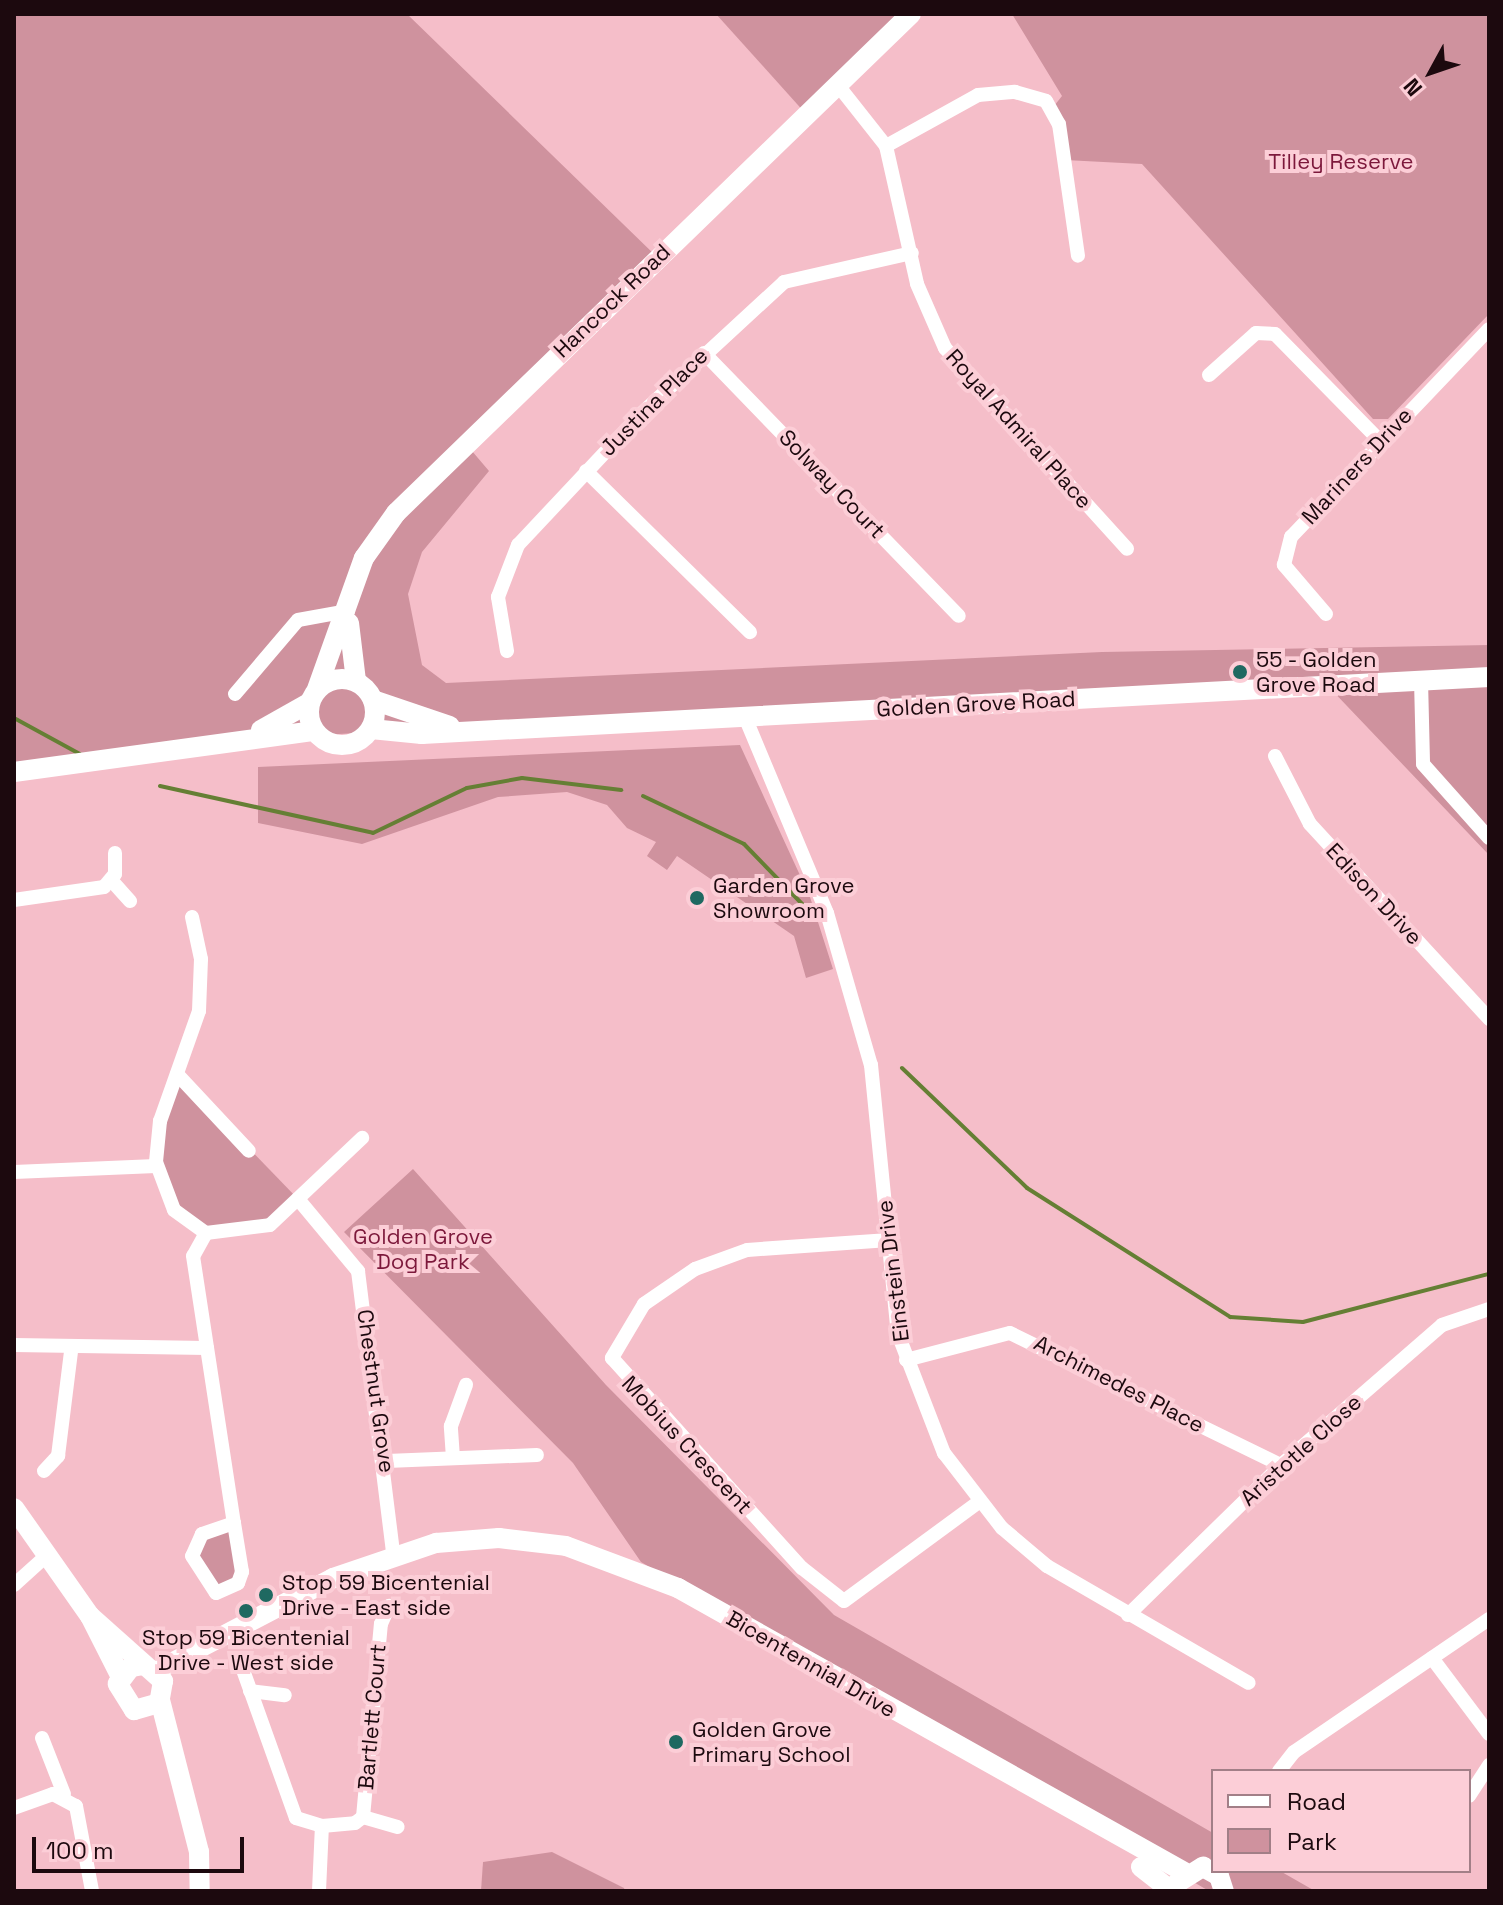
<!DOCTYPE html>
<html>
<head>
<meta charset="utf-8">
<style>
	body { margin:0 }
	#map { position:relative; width:1503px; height:1905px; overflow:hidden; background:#f5bec9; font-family:"Space Grotesk",sans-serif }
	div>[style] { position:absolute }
	.green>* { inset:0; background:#cf929e }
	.stream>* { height:4px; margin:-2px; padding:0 2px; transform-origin:2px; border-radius:2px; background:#657f34 }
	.street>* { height:14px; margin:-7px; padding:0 7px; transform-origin:7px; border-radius:7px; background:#fff }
	.secondary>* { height:20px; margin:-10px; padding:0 10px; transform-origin:10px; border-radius:10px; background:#fff }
	.secondary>.ring { margin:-10px; padding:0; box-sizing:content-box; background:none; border:20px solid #fff; border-radius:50% }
	.dots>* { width:22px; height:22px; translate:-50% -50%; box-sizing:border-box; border:4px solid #fcced7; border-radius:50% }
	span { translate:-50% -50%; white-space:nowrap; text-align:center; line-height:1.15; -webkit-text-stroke:8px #fcced7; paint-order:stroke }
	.park-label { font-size:22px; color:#7c183b }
	.street-label { font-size:22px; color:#1c090e }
	.poi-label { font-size:22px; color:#1c090e }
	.left { translate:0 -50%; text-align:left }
	.frame { position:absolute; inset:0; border:16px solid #1c090e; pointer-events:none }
	.legend { position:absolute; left:1211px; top:1769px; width:260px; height:104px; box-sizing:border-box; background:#fcced7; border:2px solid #a27f87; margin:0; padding:10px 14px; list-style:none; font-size:24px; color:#1c090e }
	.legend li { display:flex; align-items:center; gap:16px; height:40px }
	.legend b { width:40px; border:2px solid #a27f87 }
	.north { position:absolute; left:1391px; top:32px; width:80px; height:80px; -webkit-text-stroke:6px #fcced7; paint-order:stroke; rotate:230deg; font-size:22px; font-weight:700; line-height:32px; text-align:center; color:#1c090e }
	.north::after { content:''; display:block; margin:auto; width:28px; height:36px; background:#1c090e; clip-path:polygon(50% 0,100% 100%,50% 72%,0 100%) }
	.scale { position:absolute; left:32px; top:1837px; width:212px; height:36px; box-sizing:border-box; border:4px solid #1c090e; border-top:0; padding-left:10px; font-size:24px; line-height:28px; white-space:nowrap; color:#1c090e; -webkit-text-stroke:6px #fcced7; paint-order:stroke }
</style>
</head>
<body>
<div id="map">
	<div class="green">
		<i style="clip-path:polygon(14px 14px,407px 14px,657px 257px,466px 444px,489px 471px,422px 552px,408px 594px,422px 665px,446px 683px,1102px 652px,1489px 645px,1489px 855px,1327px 685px,298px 736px,14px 766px)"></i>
		<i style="clip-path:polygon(716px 14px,911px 14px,806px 114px)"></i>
		<i style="clip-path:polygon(1012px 14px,1489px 14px,1489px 314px,1388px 419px,1373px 419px,1142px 164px,1065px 160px,1054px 106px,1062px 96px)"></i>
		<i style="clip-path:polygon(740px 745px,810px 897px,833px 969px,806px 978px,794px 936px,677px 856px,667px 870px,647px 856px,656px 842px,627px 828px,607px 805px,567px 792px,498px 797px,362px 844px,258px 823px,258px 767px)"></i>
		<i style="clip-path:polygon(177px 1074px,298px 1199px,270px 1225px,190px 1227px,156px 1162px)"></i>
		<i style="clip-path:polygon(413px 1169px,606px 1385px,834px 1615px,1213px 1833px,1213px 1871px,1280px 1871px,1315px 1891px,1209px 1891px,641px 1562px,573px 1463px,344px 1232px)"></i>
		<i style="clip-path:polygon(234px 1523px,238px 1583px,210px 1588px,194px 1540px)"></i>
		<i style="clip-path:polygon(552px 1852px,624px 1888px,625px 1891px,481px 1891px,483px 1862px)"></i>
	</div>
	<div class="stream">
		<i style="left:14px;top:718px;width:75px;rotate:28.6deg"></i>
		<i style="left:160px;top:786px;width:218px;rotate:12.4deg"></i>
		<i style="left:373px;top:833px;width:104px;rotate:-25.6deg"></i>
		<i style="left:467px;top:788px;width:56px;rotate:-10.3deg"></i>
		<i style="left:522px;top:778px;width:100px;rotate:6.9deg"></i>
		<i style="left:643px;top:796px;width:112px;rotate:25.4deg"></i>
		<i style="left:744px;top:844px;width:86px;rotate:45.9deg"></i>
		<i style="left:902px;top:1068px;width:173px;rotate:43.8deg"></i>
		<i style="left:1027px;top:1188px;width:241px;rotate:32.4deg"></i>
		<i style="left:1230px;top:1317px;width:73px;rotate:3.9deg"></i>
		<i style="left:1303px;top:1322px;width:192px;rotate:-14.5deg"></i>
	</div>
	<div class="street">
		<i style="left:837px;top:84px;width:79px;rotate:51.7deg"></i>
		<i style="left:886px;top:146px;width:141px;rotate:77.3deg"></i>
		<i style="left:917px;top:284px;width:70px;rotate:66.4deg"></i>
		<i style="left:945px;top:348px;width:271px;rotate:47.8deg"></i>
		<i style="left:886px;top:146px;width:105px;rotate:-29deg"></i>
		<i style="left:978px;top:95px;width:37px;rotate:-5deg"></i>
		<i style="left:1015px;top:92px;width:32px;rotate:16deg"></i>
		<i style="left:1046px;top:101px;width:26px;rotate:61deg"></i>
		<i style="left:1059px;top:124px;width:133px;rotate:81.8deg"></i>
		<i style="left:704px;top:353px;width:366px;rotate:45.9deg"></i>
		<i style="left:1209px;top:375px;width:63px;rotate:-41.8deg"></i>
		<i style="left:1256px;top:333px;width:19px;rotate:3deg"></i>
		<i style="left:1275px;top:334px;width:148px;rotate:45.5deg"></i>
		<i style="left:586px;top:471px;width:230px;rotate:44.5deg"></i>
		<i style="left:1326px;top:614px;width:65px;rotate:-130.6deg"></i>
		<i style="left:1284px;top:565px;width:29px;rotate:-76deg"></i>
		<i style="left:1291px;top:537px;width:287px;rotate:-46.4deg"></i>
		<i style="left:507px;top:651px;width:55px;rotate:-99.5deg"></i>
		<i style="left:498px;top:597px;width:56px;rotate:-69deg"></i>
		<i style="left:518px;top:545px;width:178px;rotate:-46.8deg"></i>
		<i style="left:640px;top:415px;width:196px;rotate:-42.7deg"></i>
		<i style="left:784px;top:282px;width:131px;rotate:-12.8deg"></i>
		<i style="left:1421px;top:680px;width:84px;rotate:88.6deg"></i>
		<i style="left:1423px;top:764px;width:99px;rotate:48.3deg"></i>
		<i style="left:235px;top:694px;width:97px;rotate:-49.6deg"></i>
		<i style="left:298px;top:620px;width:51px;rotate:-10.2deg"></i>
		<i style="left:745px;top:717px;width:212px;rotate:67.3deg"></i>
		<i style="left:827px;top:913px;width:158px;rotate:73.9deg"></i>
		<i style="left:871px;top:1065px;width:270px;rotate:84.3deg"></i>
		<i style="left:898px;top:1334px;width:128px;rotate:68.9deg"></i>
		<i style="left:944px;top:1453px;width:95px;rotate:52.3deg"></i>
		<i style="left:1002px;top:1528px;width:59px;rotate:40.2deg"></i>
		<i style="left:1047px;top:1566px;width:233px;rotate:30.1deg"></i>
		<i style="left:1275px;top:756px;width:76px;rotate:62.8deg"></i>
		<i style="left:1310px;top:824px;width:265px;rotate:47.4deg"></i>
		<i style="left:112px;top:881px;width:27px;rotate:48deg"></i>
		<i style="left:14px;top:900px;width:91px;rotate:-8.2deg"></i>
		<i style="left:104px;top:887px;width:17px;rotate:-50deg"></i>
		<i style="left:115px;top:874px;width:21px;rotate:-90deg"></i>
		<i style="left:192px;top:917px;width:43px;rotate:77.9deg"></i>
		<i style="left:201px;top:959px;width:52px;rotate:92.2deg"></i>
		<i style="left:199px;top:1011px;width:117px;rotate:109.5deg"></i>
		<i style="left:160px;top:1121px;width:41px;rotate:95.6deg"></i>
		<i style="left:156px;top:1162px;width:51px;rotate:69.4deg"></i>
		<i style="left:174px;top:1210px;width:39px;rotate:36deg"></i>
		<i style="left:206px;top:1233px;width:64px;rotate:-7.1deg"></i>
		<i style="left:270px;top:1225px;width:127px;rotate:-43.4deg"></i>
		<i style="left:177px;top:1074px;width:105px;rotate:46.9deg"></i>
		<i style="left:14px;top:1172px;width:142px;rotate:-2.4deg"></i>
		<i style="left:298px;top:1199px;width:94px;rotate:50.2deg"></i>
		<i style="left:358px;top:1271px;width:289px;rotate:82.9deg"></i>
		<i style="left:206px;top:1233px;width:26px;rotate:119deg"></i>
		<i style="left:193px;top:1256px;width:270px;rotate:81.3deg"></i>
		<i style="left:234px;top:1523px;width:34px;rotate:161deg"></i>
		<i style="left:202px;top:1534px;width:24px;rotate:114deg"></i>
		<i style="left:192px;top:1556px;width:44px;rotate:57deg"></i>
		<i style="left:216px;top:1593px;width:24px;rotate:-24deg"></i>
		<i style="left:238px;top:1583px;width:12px;rotate:-70deg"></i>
		<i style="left:242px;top:1572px;width:50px;rotate:-99.3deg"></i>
		<i style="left:889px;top:1240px;width:142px;rotate:176deg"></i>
		<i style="left:747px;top:1250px;width:55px;rotate:159.9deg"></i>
		<i style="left:695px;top:1269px;width:62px;rotate:145.5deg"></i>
		<i style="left:644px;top:1304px;width:63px;rotate:120.7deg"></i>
		<i style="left:612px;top:1358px;width:283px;rotate:47.9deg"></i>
		<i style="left:802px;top:1568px;width:53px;rotate:38.2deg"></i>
		<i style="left:844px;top:1601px;width:167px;rotate:-36.3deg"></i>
		<i style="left:14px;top:1345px;width:193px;rotate:0.9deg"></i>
		<i style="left:906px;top:1360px;width:107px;rotate:-14.6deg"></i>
		<i style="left:1010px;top:1333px;width:301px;rotate:26deg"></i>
		<i style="left:453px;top:1458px;width:32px;rotate:-94deg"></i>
		<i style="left:451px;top:1426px;width:44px;rotate:-69.9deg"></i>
		<i style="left:387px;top:1461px;width:150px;rotate:-2.3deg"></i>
		<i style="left:44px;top:1471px;width:21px;rotate:-47deg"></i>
		<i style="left:58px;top:1456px;width:106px;rotate:-82.9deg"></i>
		<i style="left:14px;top:1585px;width:42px;rotate:-42.1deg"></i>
		<i style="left:1128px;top:1615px;width:214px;rotate:-44.4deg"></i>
		<i style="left:1281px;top:1465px;width:213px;rotate:-41deg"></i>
		<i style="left:1442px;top:1325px;width:50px;rotate:-18.8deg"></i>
		<i style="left:1432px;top:1658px;width:95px;rotate:53.1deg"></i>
		<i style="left:243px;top:1670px;width:157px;rotate:70.3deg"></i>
		<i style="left:296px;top:1818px;width:27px;rotate:17deg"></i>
		<i style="left:322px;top:1826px;width:33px;rotate:-5deg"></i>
		<i style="left:355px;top:1823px;width:10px;rotate:-37deg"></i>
		<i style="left:363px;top:1817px;width:194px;rotate:-84.7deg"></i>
		<i style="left:381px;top:1624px;width:20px;rotate:-66deg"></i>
		<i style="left:250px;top:1691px;width:35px;rotate:7deg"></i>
		<i style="left:42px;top:1738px;width:60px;rotate:68.6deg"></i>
		<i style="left:1279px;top:1771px;width:24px;rotate:-52deg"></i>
		<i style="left:1294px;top:1752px;width:236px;rotate:-34.3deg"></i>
		<i style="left:1469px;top:1796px;width:37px;rotate:-57deg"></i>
		<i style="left:14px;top:1808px;width:41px;rotate:-19.7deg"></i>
		<i style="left:53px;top:1794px;width:26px;rotate:28deg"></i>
		<i style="left:76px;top:1806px;width:86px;rotate:79.3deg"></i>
		<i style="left:363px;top:1817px;width:36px;rotate:16deg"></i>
		<i style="left:319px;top:1891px;width:65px;rotate:-87.4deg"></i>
	</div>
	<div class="secondary">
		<i style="left:349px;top:623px;width:58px;rotate:83.1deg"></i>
		<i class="ring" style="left:309px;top:679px;width:46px;height:46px"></i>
		<i style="left:317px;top:689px;width:139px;rotate:-70.3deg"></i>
		<i style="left:364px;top:558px;width:55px;rotate:-54.6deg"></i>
		<i style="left:396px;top:513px;width:717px;rotate:-44.1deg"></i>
		<i style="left:373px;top:700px;width:81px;rotate:18.7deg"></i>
		<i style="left:371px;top:729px;width:51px;rotate:5.6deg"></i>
		<i style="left:422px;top:734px;width:1069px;rotate:-3.06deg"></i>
		<i style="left:261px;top:730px;width:55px;rotate:-29.4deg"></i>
		<i style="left:14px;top:772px;width:303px;rotate:-7.8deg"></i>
		<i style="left:14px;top:1508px;width:132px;rotate:54.9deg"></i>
		<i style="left:90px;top:1616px;width:68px;rotate:63.1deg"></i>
		<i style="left:90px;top:1616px;width:98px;rotate:41.7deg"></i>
		<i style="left:163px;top:1681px;width:22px;rotate:100deg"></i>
		<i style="left:159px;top:1703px;width:26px;rotate:164deg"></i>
		<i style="left:134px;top:1710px;width:31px;rotate:-122deg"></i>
		<i style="left:118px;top:1684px;width:21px;rotate:-53deg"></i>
		<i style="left:131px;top:1667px;width:13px;rotate:-9deg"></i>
		<i style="left:156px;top:1671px;width:200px;rotate:-27.7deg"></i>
		<i style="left:333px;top:1578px;width:109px;rotate:-18.8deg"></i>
		<i style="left:436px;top:1543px;width:63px;rotate:-4.5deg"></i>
		<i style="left:499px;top:1538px;width:67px;rotate:6.8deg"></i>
		<i style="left:566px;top:1546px;width:120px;rotate:20.6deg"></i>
		<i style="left:678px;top:1588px;width:580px;rotate:29.3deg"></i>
		<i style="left:160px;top:1700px;width:157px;rotate:75.6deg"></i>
		<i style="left:199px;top:1852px;width:39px;rotate:89deg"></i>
		<i style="left:1141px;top:1867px;width:39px;rotate:38deg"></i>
		<i style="left:1177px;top:1883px;width:31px;rotate:-32deg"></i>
		<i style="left:1203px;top:1867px;width:18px;rotate:29deg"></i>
		<i style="left:1219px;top:1876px;width:16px;rotate:72deg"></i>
	</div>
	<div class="dots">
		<i style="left:1240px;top:672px;background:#1f6961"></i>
		<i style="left:697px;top:898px;background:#1f6961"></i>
		<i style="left:266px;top:1595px;background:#1f6961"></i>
		<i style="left:246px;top:1611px;background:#1f6961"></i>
		<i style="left:676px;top:1742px;background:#1f6961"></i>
	</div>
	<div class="park-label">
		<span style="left:1341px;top:162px">Tilley Reserve</span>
		<span style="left:423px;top:1249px">Golden Grove<br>Dog Park</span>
	</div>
	<div class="street-label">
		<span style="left:612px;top:301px;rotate:-44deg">Hancock Road</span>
		<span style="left:654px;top:402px;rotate:-45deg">Justina Place</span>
		<span style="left:1019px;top:429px;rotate:48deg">Royal Admiral Place</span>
		<span style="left:1357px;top:466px;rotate:-47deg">Mariners Drive</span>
		<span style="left:832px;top:484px;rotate:46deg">Solway Court</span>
		<span style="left:976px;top:704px;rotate:-3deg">Golden Grove Road</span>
		<span style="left:1374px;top:894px;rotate:47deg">Edison Drive</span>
		<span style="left:893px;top:1271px;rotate:-97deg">Einstein Drive</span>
		<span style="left:1119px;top:1384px;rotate:27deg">Archimedes Place</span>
		<span style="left:376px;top:1391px;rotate:82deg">Chestnut Grove</span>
		<span style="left:687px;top:1445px;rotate:47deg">Mobius Crescent</span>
		<span style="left:1301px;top:1450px;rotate:-42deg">Aristotle Close</span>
		<span style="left:811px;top:1664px;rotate:30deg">Bicentennial Drive</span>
		<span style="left:372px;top:1717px;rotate:-85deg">Bartlett Court</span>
	</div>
	<div class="poi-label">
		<span class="left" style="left:1256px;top:672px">55 - Golden<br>Grove Road</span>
		<span class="left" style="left:713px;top:898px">Garden Grove<br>Showroom</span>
		<span class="left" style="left:282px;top:1595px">Stop 59 Bicentenial<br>Drive - East side</span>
		<span style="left:246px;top:1650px">Stop 59 Bicentenial<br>Drive - West side</span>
		<span class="left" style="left:692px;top:1742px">Golden Grove<br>Primary School</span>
	</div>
	<div class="frame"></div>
	<ul class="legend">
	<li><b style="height:10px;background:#fff"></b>Road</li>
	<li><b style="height:22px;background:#cf929e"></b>Park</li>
	</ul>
	<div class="north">N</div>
	<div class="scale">100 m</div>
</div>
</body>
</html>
